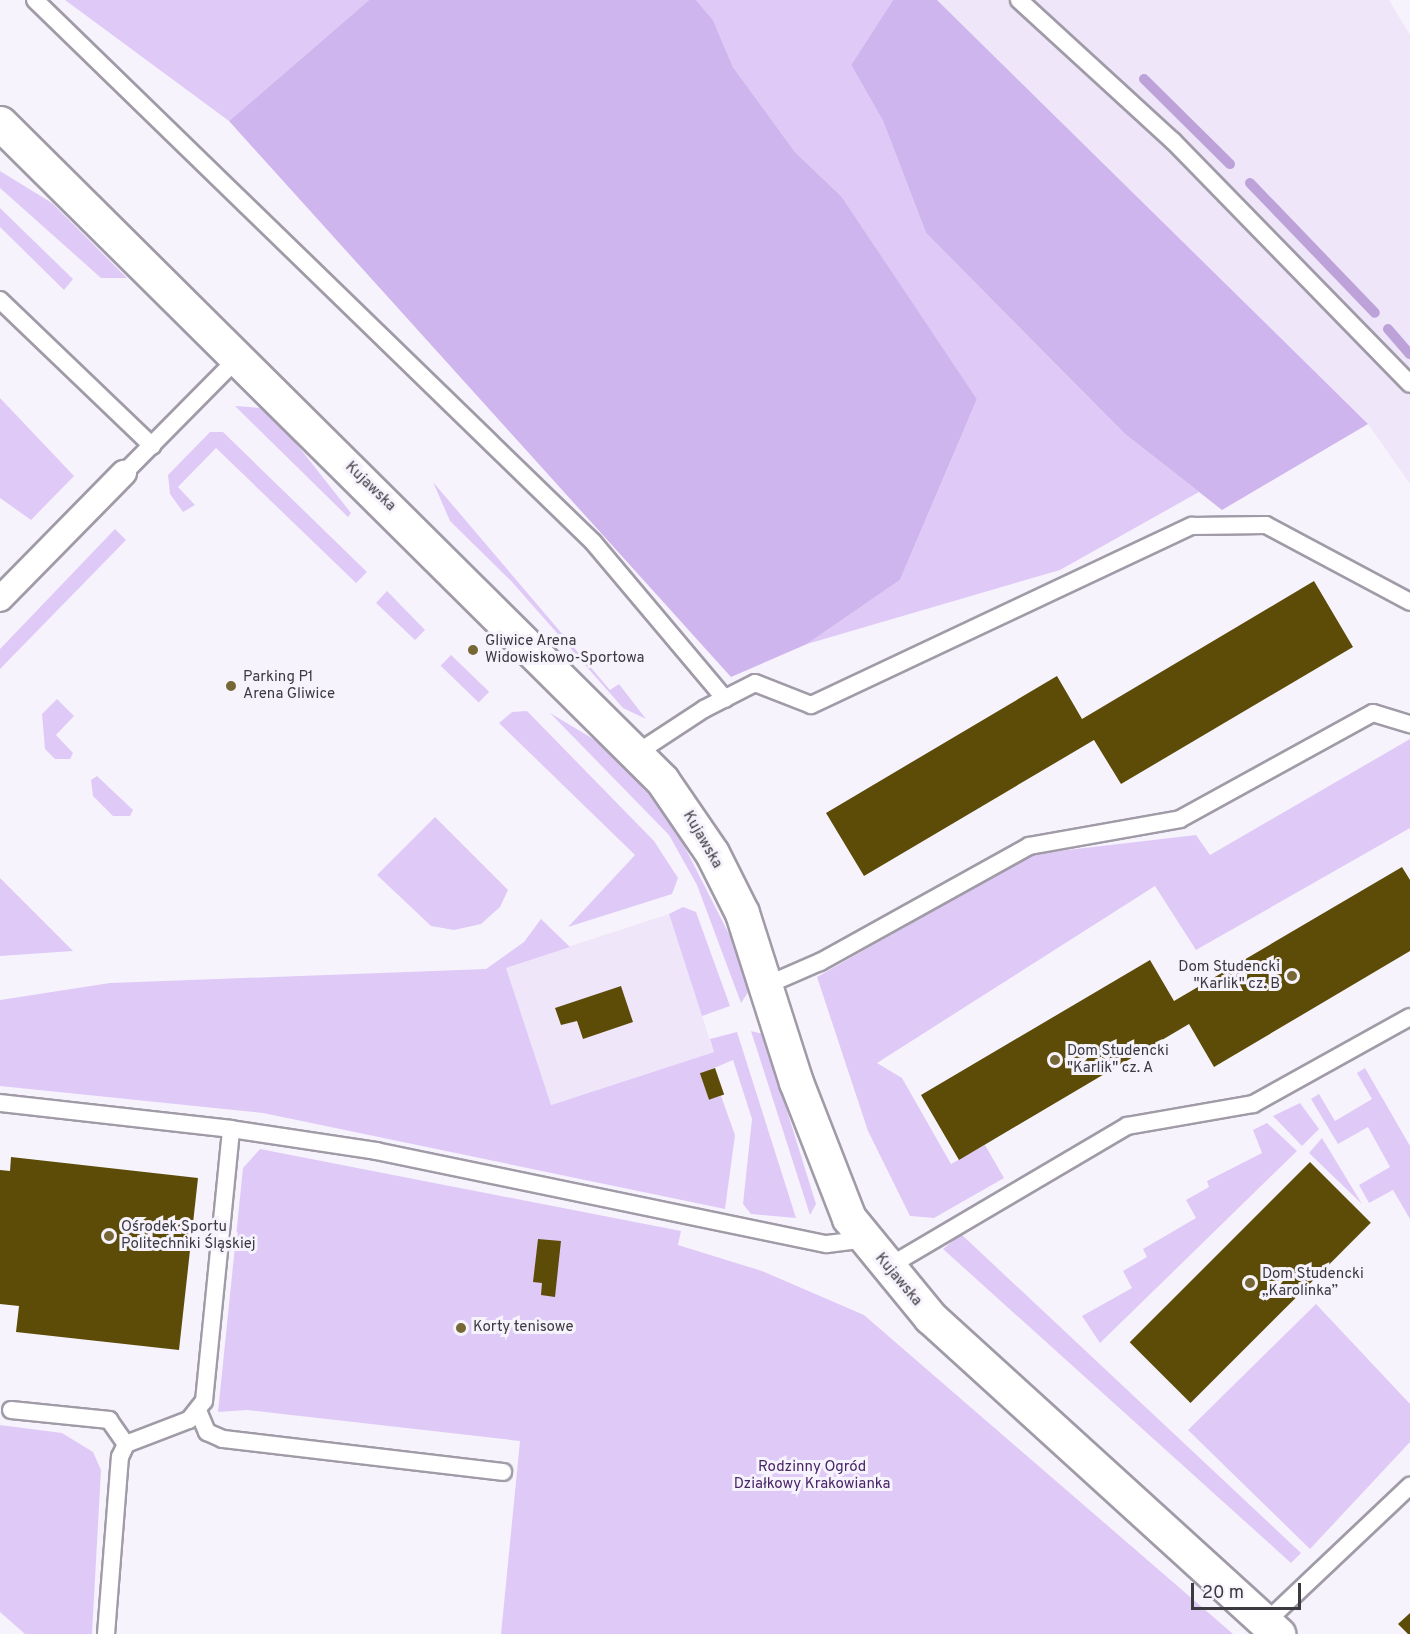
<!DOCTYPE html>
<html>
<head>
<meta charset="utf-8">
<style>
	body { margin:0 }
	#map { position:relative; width:1410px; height:1634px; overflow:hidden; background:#f7f3fd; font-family:Overpass,sans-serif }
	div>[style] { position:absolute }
	.built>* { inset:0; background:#efe6fa; transform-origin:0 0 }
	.green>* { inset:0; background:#dfcaf7; transform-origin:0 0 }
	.forest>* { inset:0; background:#cfb5ed }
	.stream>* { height:10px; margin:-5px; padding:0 5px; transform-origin:5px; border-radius:5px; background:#bca2d9 }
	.building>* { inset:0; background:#5d4c08; transform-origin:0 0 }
	.roads { filter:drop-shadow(2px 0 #a09ba7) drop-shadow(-2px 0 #a09ba7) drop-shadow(0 2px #a09ba7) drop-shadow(0 -2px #a09ba7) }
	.service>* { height:16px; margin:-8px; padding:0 8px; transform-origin:8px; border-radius:8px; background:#fff }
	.pedestrian>* { height:24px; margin:-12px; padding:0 12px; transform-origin:12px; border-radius:12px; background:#fff }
	.tertiary>* { height:33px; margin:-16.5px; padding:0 16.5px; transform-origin:16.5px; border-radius:16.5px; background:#fff }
	.dots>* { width:16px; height:16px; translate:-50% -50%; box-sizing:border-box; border:3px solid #f7f3fd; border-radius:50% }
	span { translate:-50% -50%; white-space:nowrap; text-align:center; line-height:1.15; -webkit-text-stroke:6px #f7f3fd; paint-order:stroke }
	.street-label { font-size:15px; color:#3c393f }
	.poi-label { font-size:15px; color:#3c393f }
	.left { translate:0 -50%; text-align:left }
	.right { translate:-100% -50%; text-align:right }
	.park-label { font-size:15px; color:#482567 }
	.scale { position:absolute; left:1191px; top:1583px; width:110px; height:27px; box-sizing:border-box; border:3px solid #3c393f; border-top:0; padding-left:8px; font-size:18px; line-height:21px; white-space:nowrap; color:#3c393f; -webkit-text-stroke:4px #f7f3fd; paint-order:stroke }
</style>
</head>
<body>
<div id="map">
	<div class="built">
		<i style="clip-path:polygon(937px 0,1389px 0,1410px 35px,1410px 484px,1368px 424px)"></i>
		<i style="left:669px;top:914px;width:145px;height:173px;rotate:72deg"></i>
	</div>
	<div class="green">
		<i style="clip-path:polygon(65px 0,369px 0,229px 121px)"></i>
		<i style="clip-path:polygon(696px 0,893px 0,851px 65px,883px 121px,926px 233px,1125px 434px,1199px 492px,1060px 570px,807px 644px,900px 580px,977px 399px,842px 197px,795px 152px,733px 67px,713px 20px)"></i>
		<i style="clip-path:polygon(0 171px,52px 203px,127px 278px,101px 278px,0 188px)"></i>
		<i style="clip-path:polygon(0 208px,73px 279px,64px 290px,0 227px)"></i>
		<i style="clip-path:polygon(0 398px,74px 476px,31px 520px,0 498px)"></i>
		<i style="clip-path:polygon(235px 406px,261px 408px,291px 437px,351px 513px,348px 517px)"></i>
		<i style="clip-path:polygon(210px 432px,223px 432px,367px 572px,356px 583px,216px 448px,178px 487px,195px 505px,183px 512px,170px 494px,168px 475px)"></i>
		<i style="clip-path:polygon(433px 482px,610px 690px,619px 684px,646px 719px,623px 708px,512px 582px,450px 521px)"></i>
		<i style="clip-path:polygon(115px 529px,126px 540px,0 669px,0 649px)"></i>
		<i style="clip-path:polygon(387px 591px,425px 630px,415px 640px,376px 603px)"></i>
		<i style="left:451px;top:655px;width:53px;height:15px;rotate:44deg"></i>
		<i style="clip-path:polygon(57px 699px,74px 716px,56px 735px,73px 753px,70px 759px,55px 759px,45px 749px,42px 714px)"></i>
		<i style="clip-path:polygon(527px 711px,654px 841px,678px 878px,672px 894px,568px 927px,635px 855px,499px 723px,512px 712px)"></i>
		<i style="clip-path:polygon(550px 713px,610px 749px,672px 822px,731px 938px,749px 991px,741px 1003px,697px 885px,669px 835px)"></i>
		<i style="clip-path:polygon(1410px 739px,1410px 828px,1196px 950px,1155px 886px,877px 1063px,902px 1078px,951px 1164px,985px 1145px,1004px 1178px,934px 1218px,910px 1216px,868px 1131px,817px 977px,1033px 854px,1196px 835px,1210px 855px)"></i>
		<i style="clip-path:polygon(97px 776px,133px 810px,130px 816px,113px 816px,93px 796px,91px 780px)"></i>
		<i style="clip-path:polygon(435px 817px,508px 890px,500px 907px,481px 924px,454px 930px,431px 926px,377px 875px)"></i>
		<i style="clip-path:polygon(0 878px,73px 951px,0 956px)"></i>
		<i style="clip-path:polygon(683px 907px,696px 912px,730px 1006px,702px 1016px,669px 914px)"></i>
		<i style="clip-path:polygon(541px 919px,570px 947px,506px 968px,551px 1105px,714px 1052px,710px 1039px,737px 1032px,796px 1218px,751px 1214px,743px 1204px,752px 1119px,733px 1060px,700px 1074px,709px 1099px,721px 1096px,735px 1135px,725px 1209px,263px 1113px,0 1086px,0 1000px,110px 983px,486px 969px,524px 942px)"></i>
		<i style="clip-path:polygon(751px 1031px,763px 1034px,816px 1204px,810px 1215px)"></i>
		<i style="clip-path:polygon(1365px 1068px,1410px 1146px,1410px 1219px,1393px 1190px,1369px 1203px,1359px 1185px,1390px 1167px,1368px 1127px,1338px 1144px,1311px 1099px,1319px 1094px,1335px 1121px,1372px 1099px,1357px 1073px)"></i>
		<i style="clip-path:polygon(1300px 1103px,1319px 1129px,1302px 1146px,1273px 1116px)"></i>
		<i style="clip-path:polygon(1267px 1123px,1297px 1151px,1100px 1343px,1082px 1316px,1132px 1288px,1123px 1271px,1147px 1257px,1143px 1249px,1196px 1218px,1186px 1200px,1209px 1187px,1207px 1181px,1262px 1153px,1253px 1130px)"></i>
		<i style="clip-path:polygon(1322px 1138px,1362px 1204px,1309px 1153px)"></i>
		<i style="clip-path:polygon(260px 1149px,681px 1231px,678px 1245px,762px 1271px,864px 1315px,1233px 1634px,501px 1634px,520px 1441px,247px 1410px,218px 1412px,243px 1168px)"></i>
		<i style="clip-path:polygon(961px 1234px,1301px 1553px,1291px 1563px,943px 1249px)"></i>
		<i style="clip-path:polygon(1316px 1304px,1410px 1404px,1410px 1442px,1310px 1549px,1188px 1430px)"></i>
		<i style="clip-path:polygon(0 1425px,62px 1433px,93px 1452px,101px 1470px,92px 1634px,25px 1634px,0 1612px)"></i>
	</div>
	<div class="forest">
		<i style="clip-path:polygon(369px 0,696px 0,713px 20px,733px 67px,795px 152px,842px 197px,977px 399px,900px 580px,807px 644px,731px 677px,229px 121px)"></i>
		<i style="clip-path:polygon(893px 0,937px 0,1368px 424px,1222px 510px,1125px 434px,926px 233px,883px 121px,851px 65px)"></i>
	</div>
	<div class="stream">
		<i style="left:1144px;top:79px;width:121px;rotate:44.7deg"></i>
		<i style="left:1250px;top:183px;width:180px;rotate:46.1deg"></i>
		<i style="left:1388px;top:329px;width:33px;rotate:49deg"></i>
	</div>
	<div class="building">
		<i style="clip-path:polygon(1314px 581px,1353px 647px,1121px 784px,1094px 740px,864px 876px,826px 813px,1057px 676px,1082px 719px)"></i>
		<i style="clip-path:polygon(1402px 867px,1410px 880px,1410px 951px,1214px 1067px,1189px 1024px,959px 1160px,921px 1095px,1150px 960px,1174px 1001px)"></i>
		<i style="clip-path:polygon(621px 986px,633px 1022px,583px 1039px,577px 1021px,561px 1025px,555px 1008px)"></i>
		<i style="left:715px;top:1068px;width:28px;height:16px;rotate:71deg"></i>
		<i style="clip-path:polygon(11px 1157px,198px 1178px,179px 1350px,16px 1332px,19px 1306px,0 1304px,0 1170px,10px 1171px)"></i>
		<i style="left:1310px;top:1162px;width:86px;height:255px;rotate:45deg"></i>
		<i style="clip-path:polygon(538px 1239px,561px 1241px,555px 1297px,541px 1295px,542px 1283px,533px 1282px)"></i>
		<i style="clip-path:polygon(1410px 1613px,1410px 1634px,1408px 1634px,1398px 1624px)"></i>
	</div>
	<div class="roads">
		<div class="service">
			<i style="left:35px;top:0;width:778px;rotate:44.17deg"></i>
			<i style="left:593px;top:542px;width:205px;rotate:49.9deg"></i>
			<i style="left:1019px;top:0;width:209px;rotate:42.5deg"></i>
			<i style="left:1173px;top:141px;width:339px;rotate:45.7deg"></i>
			<i style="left:0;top:300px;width:211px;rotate:43.8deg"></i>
			<i style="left:124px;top:473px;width:162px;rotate:-45.3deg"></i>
			<i style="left:637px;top:753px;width:80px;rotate:-33.3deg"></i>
			<i style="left:704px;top:709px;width:57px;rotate:-27deg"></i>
			<i style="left:755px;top:683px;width:60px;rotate:21.4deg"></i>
			<i style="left:811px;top:705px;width:421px;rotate:-25.2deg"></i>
			<i style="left:1192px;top:526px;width:74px;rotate:-0.8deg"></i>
			<i style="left:1266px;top:525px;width:163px;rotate:28.1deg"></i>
			<i style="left:767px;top:985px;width:58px;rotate:-23.5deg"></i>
			<i style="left:820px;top:962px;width:239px;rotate:-29deg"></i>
			<i style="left:1029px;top:846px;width:153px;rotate:-10.1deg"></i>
			<i style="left:1180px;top:819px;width:220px;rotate:-28.8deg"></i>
			<i style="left:1373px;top:713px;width:39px;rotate:17deg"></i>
			<i style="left:0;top:1103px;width:232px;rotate:6.4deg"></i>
			<i style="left:886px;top:1268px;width:280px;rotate:-30.5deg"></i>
			<i style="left:1127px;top:1126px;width:128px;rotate:-9.9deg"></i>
			<i style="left:1253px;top:1104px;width:179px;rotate:-29deg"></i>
			<i style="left:11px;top:1410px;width:99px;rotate:5.8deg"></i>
			<i style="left:109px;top:1420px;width:29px;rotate:55deg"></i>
			<i style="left:199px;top:1413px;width:21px;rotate:67deg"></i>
			<i style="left:207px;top:1432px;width:17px;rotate:24deg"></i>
			<i style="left:223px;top:1439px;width:282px;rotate:6.7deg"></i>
			<i style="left:1267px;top:1621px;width:197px;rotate:-43.4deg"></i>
			<i style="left:106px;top:1634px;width:178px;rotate:-85.5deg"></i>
			<i style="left:120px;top:1457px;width:14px;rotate:-65deg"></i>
			<i style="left:126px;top:1444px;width:67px;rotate:-20.9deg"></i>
			<i style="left:189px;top:1420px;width:24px;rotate:-52deg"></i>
			<i style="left:204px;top:1401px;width:273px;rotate:-84.3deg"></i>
			<i style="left:231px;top:1129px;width:147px;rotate:8.6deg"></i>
			<i style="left:376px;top:1151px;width:460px;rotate:11.7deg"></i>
			<i style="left:827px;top:1244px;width:38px;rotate:-7deg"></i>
		</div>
		<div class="pedestrian">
			<i style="left:0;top:599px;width:177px;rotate:-45.5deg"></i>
		</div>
		<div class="tertiary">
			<i style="left:0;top:123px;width:933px;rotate:44.78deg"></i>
			<i style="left:662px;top:780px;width:88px;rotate:55.6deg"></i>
			<i style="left:712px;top:853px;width:67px;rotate:63.4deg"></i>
			<i style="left:742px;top:913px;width:177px;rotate:72.3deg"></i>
			<i style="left:796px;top:1082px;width:146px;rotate:68.7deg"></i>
			<i style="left:849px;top:1218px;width:128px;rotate:50.7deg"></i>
			<i style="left:930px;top:1317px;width:471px;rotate:42.3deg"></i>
		</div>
	</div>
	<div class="dots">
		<i style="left:473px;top:650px;background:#766734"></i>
		<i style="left:231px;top:686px;background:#766734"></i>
		<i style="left:1292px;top:976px;background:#766734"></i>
		<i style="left:1055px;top:1060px;background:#766734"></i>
		<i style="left:109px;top:1236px;background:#766734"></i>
		<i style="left:1250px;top:1283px;background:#766734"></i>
		<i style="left:461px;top:1328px;background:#766734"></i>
	</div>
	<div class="street-label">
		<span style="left:370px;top:487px;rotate:44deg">Kujawska</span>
		<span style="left:702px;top:840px;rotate:60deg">Kujawska</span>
		<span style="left:898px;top:1280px;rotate:50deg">Kujawska</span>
	</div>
	<div class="poi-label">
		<span class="left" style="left:485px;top:650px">Gliwice Arena<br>Widowiskowo-Sportowa</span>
		<span class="left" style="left:243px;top:686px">Parking P1<br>Arena Gliwice</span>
		<span class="right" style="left:1280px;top:976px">Dom Studencki<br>"Karlik" cz. B</span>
		<span class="left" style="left:1067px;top:1060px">Dom Studencki<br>"Karlik" cz. A</span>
		<span class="left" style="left:121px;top:1236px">Ośrodek Sportu<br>Politechniki Śląskiej</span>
		<span class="left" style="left:1262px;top:1283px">Dom Studencki<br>„Karolinka”</span>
		<span class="left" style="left:473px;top:1328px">Korty tenisowe</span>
	</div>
	<div class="park-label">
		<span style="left:812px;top:1476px">Rodzinny Ogród<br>Działkowy Krakowianka</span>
	</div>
	<div class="scale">20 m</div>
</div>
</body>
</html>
